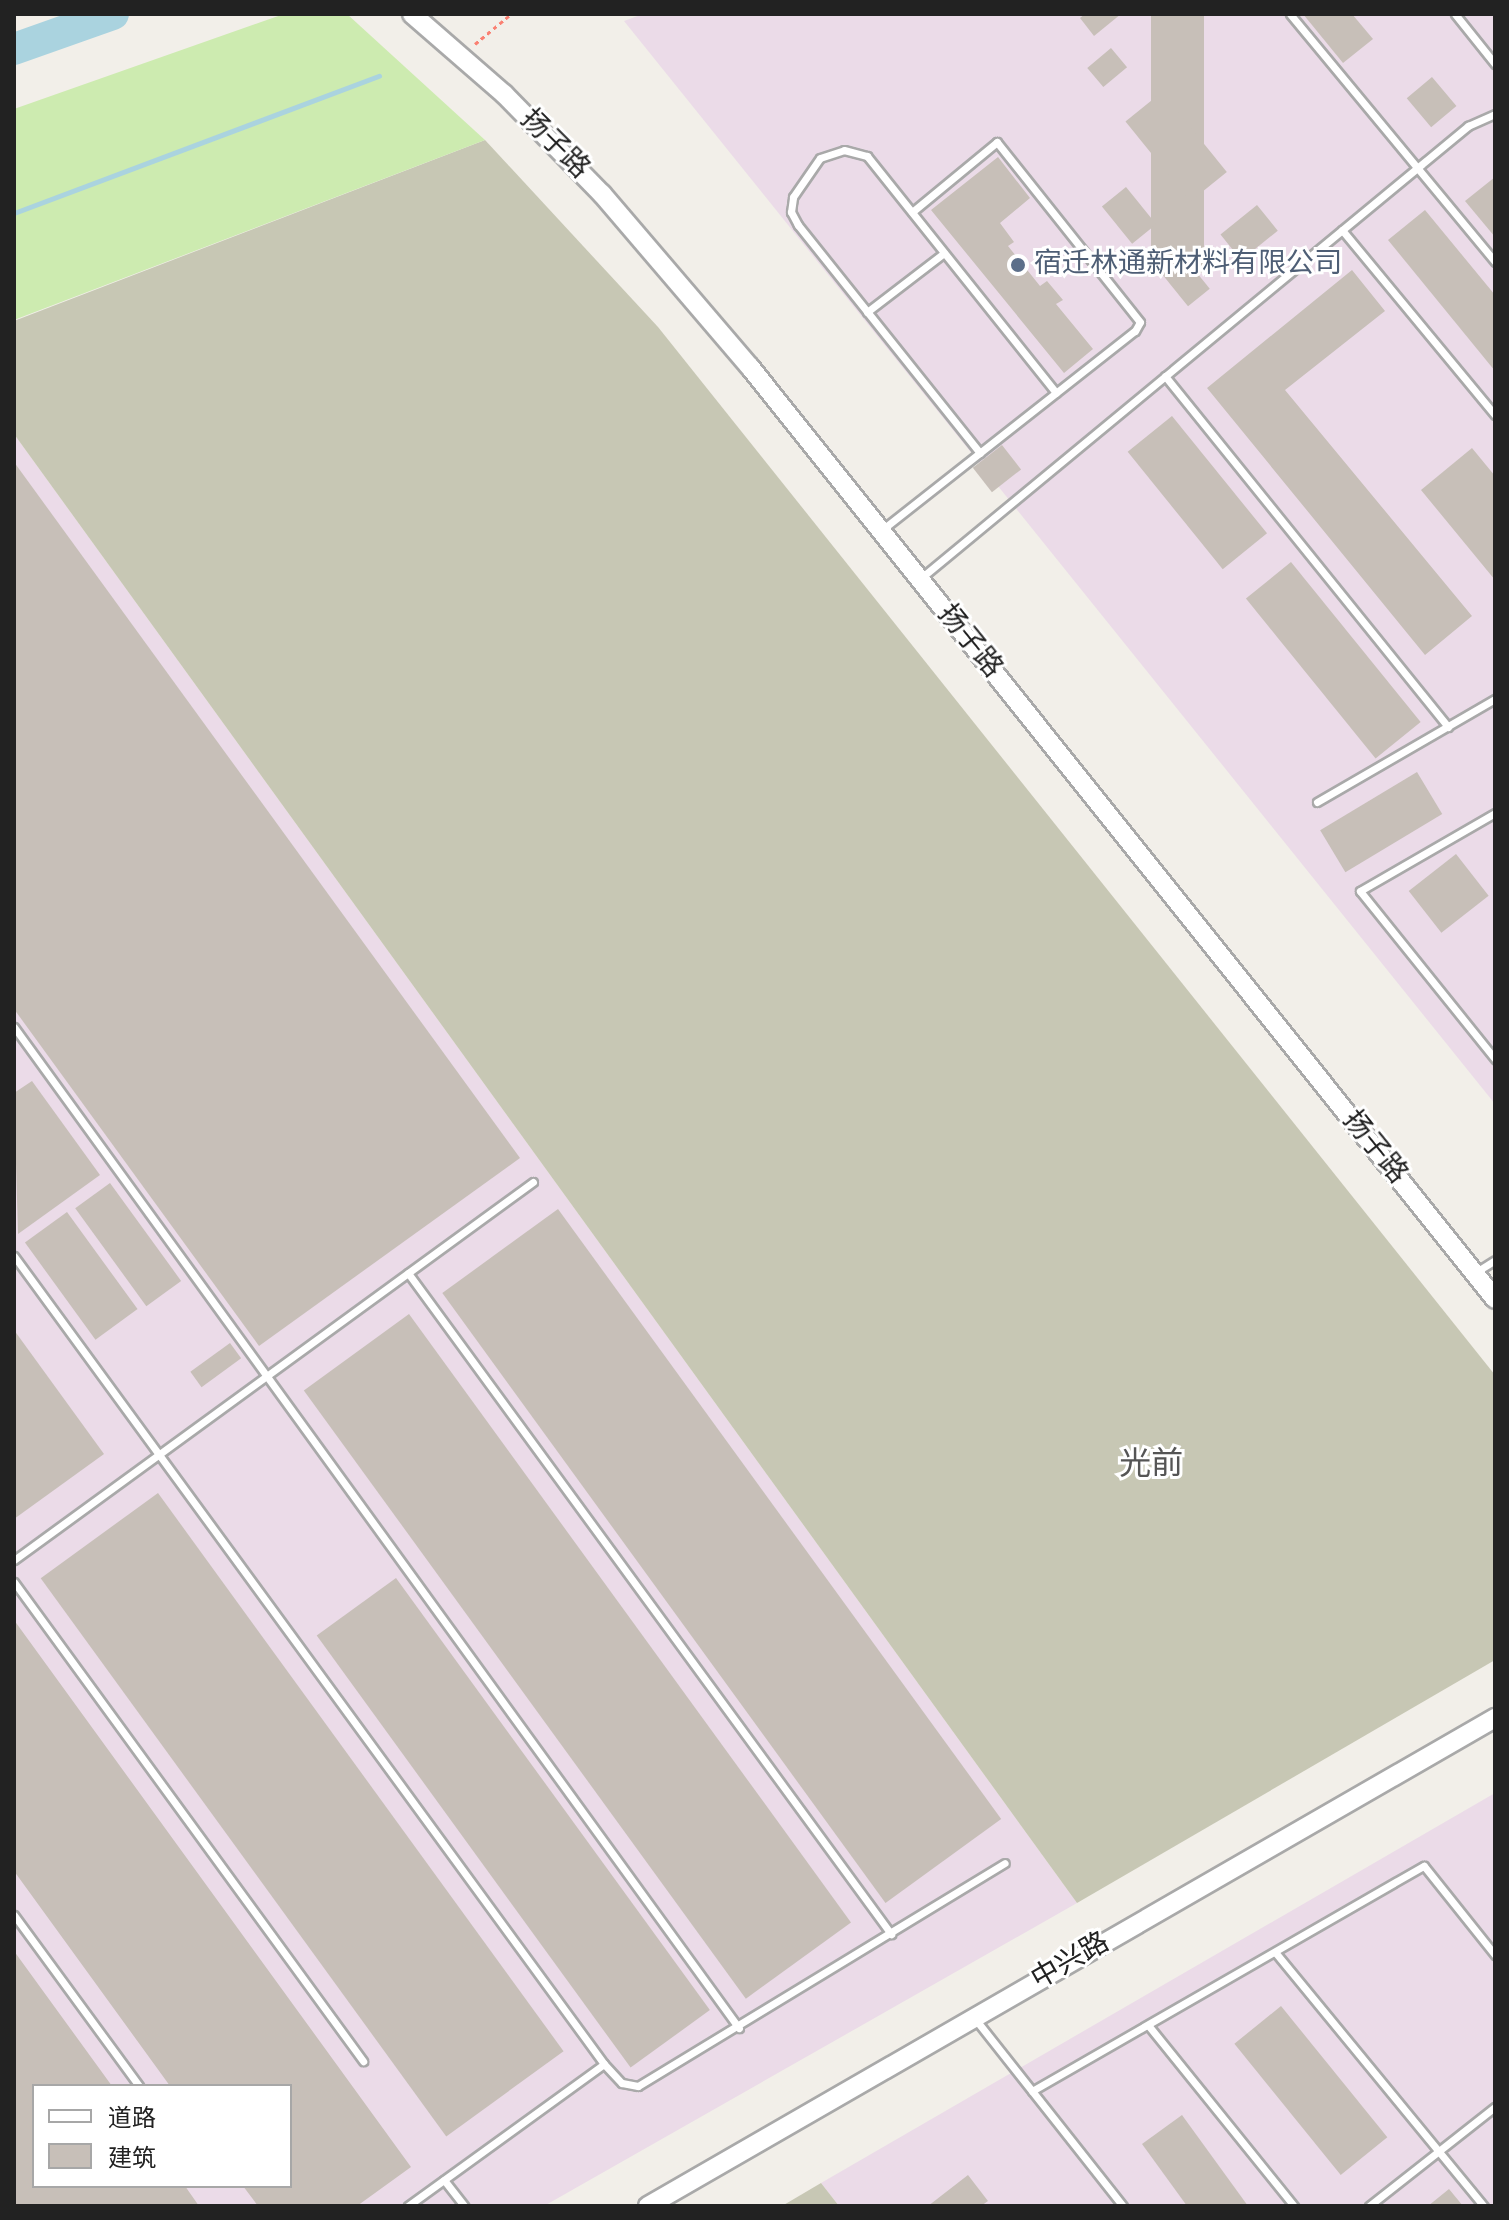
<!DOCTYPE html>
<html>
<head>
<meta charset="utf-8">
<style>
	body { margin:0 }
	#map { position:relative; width:1509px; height:2220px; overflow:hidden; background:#f2efe9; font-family:Overpass,"Noto Sans SC",sans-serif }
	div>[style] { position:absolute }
	.industrial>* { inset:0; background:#ebdbe8 }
	.construction>* { inset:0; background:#c7c7b4 }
	.grass>* { inset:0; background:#cdebb0 }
	.stream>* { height:5px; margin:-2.5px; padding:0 2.5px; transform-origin:2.5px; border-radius:2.5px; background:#aad3df }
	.river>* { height:32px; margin:-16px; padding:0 16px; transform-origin:16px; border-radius:16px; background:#aad3df }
	.building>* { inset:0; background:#c7bfb8; transform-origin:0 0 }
	.path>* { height:3px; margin-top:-1.5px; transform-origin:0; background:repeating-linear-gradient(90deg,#fa8072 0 4px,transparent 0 8px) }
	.roads { filter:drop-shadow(2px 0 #a9a9a9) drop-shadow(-2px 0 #a9a9a9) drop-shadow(0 2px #a9a9a9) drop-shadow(0 -2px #a9a9a9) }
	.service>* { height:7px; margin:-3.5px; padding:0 3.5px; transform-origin:3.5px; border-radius:3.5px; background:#fff }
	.tertiary>* { height:18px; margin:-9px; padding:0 9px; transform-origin:9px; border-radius:9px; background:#fff }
	.dots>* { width:22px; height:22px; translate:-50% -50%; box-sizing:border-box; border:4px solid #fff; border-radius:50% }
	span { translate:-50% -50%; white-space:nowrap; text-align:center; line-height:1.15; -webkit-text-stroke:6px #fff; paint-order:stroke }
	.street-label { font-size:28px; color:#222 }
	.service-label { font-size:28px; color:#4e5e75 }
	.left { translate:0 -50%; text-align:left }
	.quarter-label { font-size:32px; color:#555 }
	.frame { position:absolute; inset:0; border:16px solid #222; pointer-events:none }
	.legend { position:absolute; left:32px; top:2084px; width:260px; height:104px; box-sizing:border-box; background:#fff; border:2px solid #a7a7a7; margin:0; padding:10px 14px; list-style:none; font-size:24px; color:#222 }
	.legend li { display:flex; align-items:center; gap:16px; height:40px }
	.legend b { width:40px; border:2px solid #a7a7a7 }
</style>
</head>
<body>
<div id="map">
	<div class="industrial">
		<i style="clip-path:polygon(643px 14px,1495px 14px,1495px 1104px,624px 21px)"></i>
		<i style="clip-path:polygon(evenodd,14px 434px,1077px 1903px,544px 2206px,14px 2206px,14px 434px,34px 2086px,290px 2086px,290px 2186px,34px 2186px,34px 2086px)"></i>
		<i style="clip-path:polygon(1495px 1793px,1495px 2206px,839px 2206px,821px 2183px)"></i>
	</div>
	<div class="construction">
		<i style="clip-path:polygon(485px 140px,658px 327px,1495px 1375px,1495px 1660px,1077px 1903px,14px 434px,14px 321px)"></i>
		<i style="clip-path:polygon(821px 2183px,839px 2206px,782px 2206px)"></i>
	</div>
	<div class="grass">
		<i style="clip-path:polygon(284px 14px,347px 14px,485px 140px,14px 320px,14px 109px)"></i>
	</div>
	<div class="stream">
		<i style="left:14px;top:213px;width:390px;rotate:-20.6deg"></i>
	</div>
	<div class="river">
		<i style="left:14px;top:49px;width:105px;rotate:-19.5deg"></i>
	</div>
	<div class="building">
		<i style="clip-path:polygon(1085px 14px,1121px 14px,1094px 36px,1080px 18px)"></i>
		<i style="left:1151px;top:14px;width:53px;height:259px"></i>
		<i style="clip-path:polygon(1303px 14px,1352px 14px,1373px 39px,1343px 63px)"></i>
		<i style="left:1111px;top:48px;width:25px;height:31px;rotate:50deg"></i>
		<i style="left:1432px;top:77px;width:38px;height:33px;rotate:50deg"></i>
		<i style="left:1162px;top:92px;width:103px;height:47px;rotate:51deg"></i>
		<i style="clip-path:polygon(998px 157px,1030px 198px,1000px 223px,1014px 242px,1008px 246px,1040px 286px,1047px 281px,1063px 300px,1056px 304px,1093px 349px,1064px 373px,931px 210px)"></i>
		<i style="clip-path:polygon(1495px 177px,1495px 237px,1465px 201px)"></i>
		<i style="left:1126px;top:187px;width:48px;height:31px;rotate:51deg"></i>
		<i style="left:1257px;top:205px;width:33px;height:47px;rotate:51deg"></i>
		<i style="clip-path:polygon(1425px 210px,1495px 295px,1495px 371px,1388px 240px)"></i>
		<i style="left:1172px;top:242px;width:60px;height:28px;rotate:51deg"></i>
		<i style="clip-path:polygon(1352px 270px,1385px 311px,1285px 390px,1472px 616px,1425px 655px,1207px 388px)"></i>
		<i style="left:1172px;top:416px;width:151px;height:57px;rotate:51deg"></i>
		<i style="left:1002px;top:445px;width:31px;height:37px;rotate:52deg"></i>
		<i style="clip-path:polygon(1472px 448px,1495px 476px,1495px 580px,1421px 490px)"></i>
		<i style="clip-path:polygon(14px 462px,520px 1158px,259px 1346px,14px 1009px)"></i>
		<i style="left:1291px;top:562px;width:206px;height:58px;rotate:51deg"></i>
		<i style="left:1417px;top:772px;width:49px;height:113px;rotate:59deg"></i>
		<i style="left:1456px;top:854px;width:53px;height:60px;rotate:52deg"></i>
		<i style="clip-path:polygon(32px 1081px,100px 1175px,18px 1234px,14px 1093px)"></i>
		<i style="left:110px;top:1183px;width:121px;height:43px;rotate:54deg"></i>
		<i style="left:558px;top:1209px;width:754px;height:143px;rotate:54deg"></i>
		<i style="left:67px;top:1212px;width:120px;height:52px;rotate:54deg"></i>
		<i style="left:409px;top:1314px;width:752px;height:130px;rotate:54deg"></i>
		<i style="clip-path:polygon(14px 1330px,104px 1454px,14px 1519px)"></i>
		<i style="left:230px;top:1343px;width:19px;height:49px;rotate:54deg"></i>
		<i style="left:158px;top:1493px;width:690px;height:145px;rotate:54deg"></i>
		<i style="left:396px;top:1578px;width:534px;height:98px;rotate:54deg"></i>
		<i style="clip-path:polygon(14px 1620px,411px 2167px,357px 2206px,258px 2206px,243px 2186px,290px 2186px,290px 2086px,170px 2086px,14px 1871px)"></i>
		<i style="clip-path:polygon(14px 1951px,112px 2086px,34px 2086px,34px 2186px,185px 2186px,199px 2206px,14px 2206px)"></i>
		<i style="left:1281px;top:2006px;width:169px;height:60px;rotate:51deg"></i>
		<i style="clip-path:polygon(1182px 2115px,1248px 2206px,1187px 2206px,1142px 2144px)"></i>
		<i style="clip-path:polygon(968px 2175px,988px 2201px,981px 2206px,928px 2206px)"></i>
		<i style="clip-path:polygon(1449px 2189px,1463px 2206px,1428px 2206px)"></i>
	</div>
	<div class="path">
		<i style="left:475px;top:44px;width:47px;rotate:-39.8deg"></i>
	</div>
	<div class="roads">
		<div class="service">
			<i style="left:1290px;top:14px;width:322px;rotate:50.4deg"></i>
			<i style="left:1455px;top:14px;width:64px;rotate:51.3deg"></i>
			<i style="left:1342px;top:230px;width:240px;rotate:50.4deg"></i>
			<i style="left:867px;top:312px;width:97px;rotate:-37.5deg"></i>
			<i style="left:1165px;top:376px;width:451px;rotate:51.1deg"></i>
			<i style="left:980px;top:453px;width:292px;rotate:-128.6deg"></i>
			<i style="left:798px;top:225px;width:15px;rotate:-118deg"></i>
			<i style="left:791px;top:212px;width:15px;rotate:-82deg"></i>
			<i style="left:793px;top:197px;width:47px;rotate:-55.3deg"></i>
			<i style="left:820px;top:158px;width:25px;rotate:-18deg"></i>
			<i style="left:844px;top:150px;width:24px;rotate:15deg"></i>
			<i style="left:867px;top:156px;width:303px;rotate:51.4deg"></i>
			<i style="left:883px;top:529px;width:320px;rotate:-38.2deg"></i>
			<i style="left:1135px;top:331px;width:10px;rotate:-61deg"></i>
			<i style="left:1140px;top:322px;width:230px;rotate:-128.5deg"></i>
			<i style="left:997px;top:142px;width:110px;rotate:140.5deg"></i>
			<i style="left:921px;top:578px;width:710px;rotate:-39.57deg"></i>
			<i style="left:1468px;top:126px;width:30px;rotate:-24deg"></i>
			<i style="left:1317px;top:802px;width:206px;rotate:-30.1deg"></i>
			<i style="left:1495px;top:813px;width:156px;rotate:150deg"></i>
			<i style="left:1360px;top:891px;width:216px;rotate:51.2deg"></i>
			<i style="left:14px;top:1027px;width:1236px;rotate:54.09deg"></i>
			<i style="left:14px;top:1256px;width:1000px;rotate:53.86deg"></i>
			<i style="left:604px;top:2064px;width:242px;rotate:144.1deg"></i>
			<i style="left:1476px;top:1272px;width:22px;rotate:-32deg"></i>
			<i style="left:408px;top:1273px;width:819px;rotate:53.84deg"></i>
			<i style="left:14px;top:1560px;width:642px;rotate:-36.07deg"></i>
			<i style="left:14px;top:1582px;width:593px;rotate:53.92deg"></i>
			<i style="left:14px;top:1915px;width:212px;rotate:53.8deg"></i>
			<i style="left:1275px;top:1952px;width:329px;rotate:50.6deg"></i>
			<i style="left:976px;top:2020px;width:237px;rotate:51.7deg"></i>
			<i style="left:1148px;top:2025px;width:233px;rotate:51.1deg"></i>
			<i style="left:604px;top:2064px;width:26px;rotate:47deg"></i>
			<i style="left:622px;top:2083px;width:16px;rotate:11deg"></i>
			<i style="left:638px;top:2086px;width:429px;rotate:-31.3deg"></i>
			<i style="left:1032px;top:2091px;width:452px;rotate:-29.9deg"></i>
			<i style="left:1424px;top:1866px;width:114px;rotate:51.4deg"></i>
			<i style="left:444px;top:2180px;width:33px;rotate:52deg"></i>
			<i style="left:1369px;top:2206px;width:160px;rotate:-38.2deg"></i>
		</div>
		<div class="tertiary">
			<i style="left:412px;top:14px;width:122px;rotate:41deg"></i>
			<i style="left:504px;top:94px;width:140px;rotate:45.6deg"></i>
			<i style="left:602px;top:194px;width:228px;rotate:49.5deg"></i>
			<i style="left:750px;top:367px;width:1193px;rotate:51.36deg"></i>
			<i style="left:648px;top:2206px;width:978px;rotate:-29.95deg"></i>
		</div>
	</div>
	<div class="dots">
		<i style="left:1018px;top:265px;background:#5c6f8a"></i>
	</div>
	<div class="street-label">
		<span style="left:554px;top:145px;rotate:45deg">扬子路</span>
		<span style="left:969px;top:642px;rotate:51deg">扬子路</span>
		<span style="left:1374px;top:1148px;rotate:51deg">扬子路</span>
		<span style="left:1071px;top:1962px;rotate:-30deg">中兴路</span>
	</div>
	<div class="service-label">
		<span class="left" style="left:1034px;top:265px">宿迁林通新材料有限公司</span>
	</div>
	<div class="quarter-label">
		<span style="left:1151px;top:1466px">光前</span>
	</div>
	<div class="frame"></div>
	<ul class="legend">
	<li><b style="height:10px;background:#fff"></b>道路</li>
	<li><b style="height:22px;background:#c7bfb8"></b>建筑</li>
	</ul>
</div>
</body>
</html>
